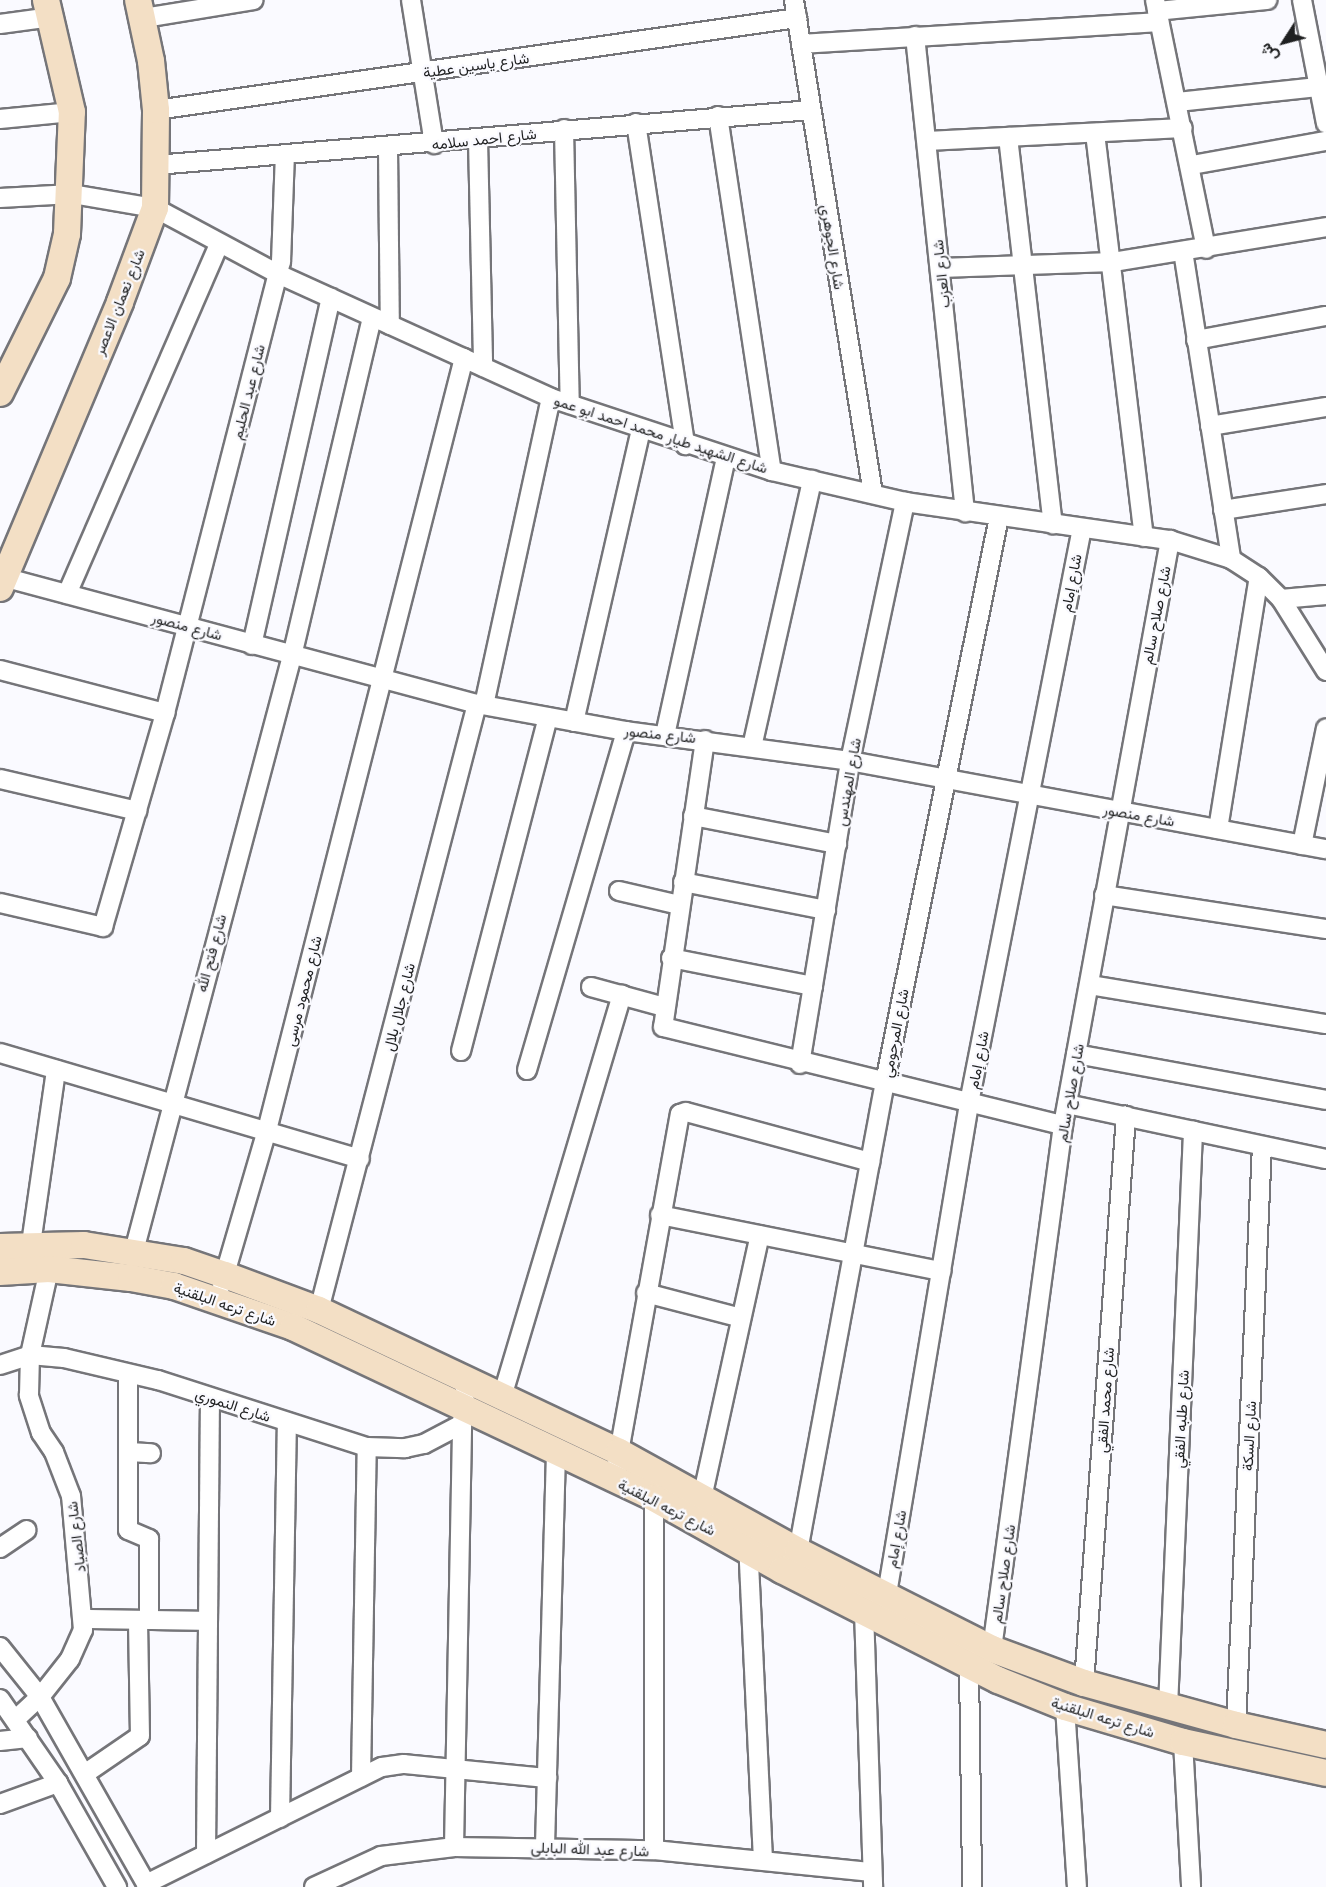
<!DOCTYPE html>
<html>
<head>
<meta charset="utf-8">
<style>
	body { margin:0 }
	#map { position:relative; width:1326px; height:1887px; overflow:hidden; background:#fafaff; font-family:Helvetica,Vazirmatn,sans-serif }
	div>[style] { position:absolute }
	.roads { filter:drop-shadow(2px 0 #757579) drop-shadow(-2px 0 #757579) drop-shadow(0 2px #757579) drop-shadow(0 -2px #757579) }
	.street>* { height:18px; margin:-9px; padding:0 9px; transform-origin:9px; border-radius:9px; background:#fff }
	.secondary>* { height:26px; margin:-13px; padding:0 13px; transform-origin:13px; border-radius:13px; background:#f3dfc5 }
	span { translate:-50% -50%; white-space:nowrap; text-align:center; line-height:1.15; -webkit-text-stroke:4.5px #fafaff; paint-order:stroke }
	.street-label { font-size:15px; color:#1f2021 }
	.north { position:absolute; left:1254px; top:12px; width:60px; height:60px; -webkit-text-stroke:4px #fafaff; paint-order:stroke; rotate:234deg; font-size:16px; font-weight:700; line-height:24px; text-align:center; color:#1f2021 }
	.north::after { content:''; display:block; margin:auto; width:21px; height:27px; background:#1f2021; clip-path:polygon(50% 0,100% 100%,50% 72%,0 100%) }
</style>
</head>
<body>
<div id="map">
	<div class="roads">
		<div class="street">
			<i style="left:411px;top:0;width:146px;rotate:80.9deg"></i>
			<i style="left:794px;top:0;width:500px;rotate:80.91deg"></i>
			<i style="left:1155px;top:0;width:254px;rotate:78.4deg"></i>
			<i style="left:1302px;top:0;width:126px;rotate:79deg"></i>
			<i style="left:1157px;top:11px;width:111px;rotate:-5.7deg"></i>
			<i style="left:144px;top:18px;width:111px;rotate:-9.3deg"></i>
			<i style="left:0;top:24px;width:52px;rotate:-7.7deg"></i>
			<i style="left:915px;top:36px;width:479px;rotate:84deg"></i>
			<i style="left:801px;top:44px;width:359px;rotate:-3.5deg"></i>
			<i style="left:1177px;top:102px;width:142px;rotate:-6.1deg"></i>
			<i style="left:156px;top:110px;width:648px;rotate:-8.17deg"></i>
			<i style="left:718px;top:116px;width:359px;rotate:81.4deg"></i>
			<i style="left:0;top:119px;width:72px;rotate:-5.6deg"></i>
			<i style="left:636px;top:123px;width:326px;rotate:81.3deg"></i>
			<i style="left:564px;top:129px;width:275px;rotate:88.8deg"></i>
			<i style="left:1095px;top:133px;width:407px;rotate:83.1deg"></i>
			<i style="left:1008px;top:137px;width:390px;rotate:83.4deg"></i>
			<i style="left:478px;top:140px;width:227px;rotate:88.7deg"></i>
			<i style="left:927px;top:141px;width:256px;rotate:-2.9deg"></i>
			<i style="left:388px;top:148px;width:177px;rotate:89.4deg"></i>
			<i style="left:156px;top:165px;width:657px;rotate:-4.8deg"></i>
			<i style="left:1192px;top:165px;width:136px;rotate:-10.2deg"></i>
			<i style="left:0;top:198px;width:72px;rotate:-3.2deg"></i>
			<i style="left:72px;top:194px;width:84px;rotate:9.6deg"></i>
			<i style="left:155px;top:208px;width:140px;rotate:28.2deg"></i>
			<i style="left:278px;top:274px;width:300px;rotate:24.4deg"></i>
			<i style="left:551px;top:398px;width:233px;rotate:18.3deg"></i>
			<i style="left:772px;top:471px;width:137px;rotate:13.1deg"></i>
			<i style="left:905px;top:502px;width:268px;rotate:8.2deg"></i>
			<i style="left:1170px;top:540px;width:64px;rotate:17.3deg"></i>
			<i style="left:1231px;top:559px;width:33px;rotate:33deg"></i>
			<i style="left:1259px;top:577px;width:31px;rotate:45deg"></i>
			<i style="left:1281px;top:599px;width:85px;rotate:58deg"></i>
			<i style="left:1183px;top:251px;width:312px;rotate:81.1deg"></i>
			<i style="left:940px;top:268px;width:173px;rotate:-2deg"></i>
			<i style="left:1113px;top:262px;width:216px;rotate:-9.3deg"></i>
			<i style="left:1196px;top:340px;width:132px;rotate:-10.5deg"></i>
			<i style="left:1210px;top:426px;width:118px;rotate:-9.3deg"></i>
			<i style="left:1223px;top:510px;width:104px;rotate:-8.8deg"></i>
			<i style="left:3px;top:577px;width:491px;rotate:15deg"></i>
			<i style="left:477px;top:704px;width:151px;rotate:10.3deg"></i>
			<i style="left:626px;top:731px;width:226px;rotate:7.6deg"></i>
			<i style="left:850px;top:761px;width:484px;rotate:10.5deg"></i>
			<i style="left:67px;top:594px;width:382px;rotate:-66.5deg"></i>
			<i style="left:1281px;top:599px;width:45px;rotate:-5.1deg"></i>
			<i style="left:252px;top:645px;width:356px;rotate:-77.2deg"></i>
			<i style="left:0;top:670px;width:171px;rotate:14.6deg"></i>
			<i style="left:484px;top:705px;width:314px;rotate:-77.7deg"></i>
			<i style="left:574px;top:722px;width:300px;rotate:-77.1deg"></i>
			<i style="left:665px;top:735px;width:285px;rotate:-77.6deg"></i>
			<i style="left:705px;top:740px;width:290px;rotate:98.3deg"></i>
			<i style="left:663px;top:1027px;width:412px;rotate:13.8deg"></i>
			<i style="left:752px;top:747px;width:274px;rotate:-77.3deg"></i>
			<i style="left:0;top:779px;width:141px;rotate:13.1deg"></i>
			<i style="left:693px;top:816px;width:147px;rotate:11deg"></i>
			<i style="left:1218px;top:829px;width:255px;rotate:-80.8deg"></i>
			<i style="left:1302px;top:845px;width:119px;rotate:-78.4deg"></i>
			<i style="left:683px;top:882px;width:146px;rotate:11.1deg"></i>
			<i style="left:619px;top:891px;width:62px;rotate:13.1deg"></i>
			<i style="left:1104px;top:895px;width:225px;rotate:8.7deg"></i>
			<i style="left:0;top:903px;width:106px;rotate:13.1deg"></i>
			<i style="left:103px;top:927px;width:223px;rotate:-73.8deg"></i>
			<i style="left:165px;top:713px;width:466px;rotate:-75.6deg"></i>
			<i style="left:281px;top:262px;width:108px;rotate:-87.9deg"></i>
			<i style="left:671px;top:958px;width:145px;rotate:11.2deg"></i>
			<i style="left:1090px;top:985px;width:239px;rotate:9.4deg"></i>
			<i style="left:591px;top:987px;width:76px;rotate:15.3deg"></i>
			<i style="left:461px;top:1051px;width:345px;rotate:-75.4deg"></i>
			<i style="left:0;top:1053px;width:375px;rotate:16.4deg"></i>
			<i style="left:1076px;top:1054px;width:254px;rotate:10.4deg"></i>
			<i style="left:800px;top:1064px;width:307px;rotate:-80.6deg"></i>
			<i style="left:850px;top:761px;width:265px;rotate:-78deg"></i>
			<i style="left:527px;top:1070px;width:353px;rotate:-73.7deg"></i>
			<i style="left:1067px;top:1104px;width:265px;rotate:12deg"></i>
			<i style="left:660px;top:1215px;width:287px;rotate:11.3deg"></i>
			<i style="left:31px;top:1244px;width:176px;rotate:-81.8deg"></i>
			<i style="left:134px;top:1251px;width:616px;rotate:-75.13deg"></i>
			<i style="left:292px;top:656px;width:348px;rotate:-76.7deg"></i>
			<i style="left:222px;top:1284px;width:156px;rotate:-73.7deg"></i>
			<i style="left:266px;top:1134px;width:801px;rotate:-75.69deg"></i>
			<i style="left:646px;top:1293px;width:98px;rotate:14.7deg"></i>
			<i style="left:319px;top:1310px;width:626px;rotate:-75.39deg"></i>
			<i style="left:0;top:1365px;width:32px;rotate:-18deg"></i>
			<i style="left:30px;top:1355px;width:34px;rotate:5deg"></i>
			<i style="left:64px;top:1358px;width:97px;rotate:13.2deg"></i>
			<i style="left:158px;top:1380px;width:219px;rotate:17.8deg"></i>
			<i style="left:367px;top:1447px;width:38px;rotate:2deg"></i>
			<i style="left:405px;top:1448px;width:19px;rotate:-12deg"></i>
			<i style="left:424px;top:1444px;width:43px;rotate:-27.8deg"></i>
			<i style="left:128px;top:1374px;width:156px;rotate:90deg"></i>
			<i style="left:128px;top:1530px;width:23px;rotate:23deg"></i>
			<i style="left:149px;top:1539px;width:81px;rotate:90deg"></i>
			<i style="left:502px;top:1397px;width:420px;rotate:-73.4deg"></i>
			<i style="left:129px;top:1452px;width:22px;rotate:3deg"></i>
			<i style="left:614px;top:1480px;width:372px;rotate:-79.8deg"></i>
			<i style="left:680px;top:1114px;width:6px;rotate:-18deg"></i>
			<i style="left:686px;top:1112px;width:191px;rotate:15.2deg"></i>
			<i style="left:654px;top:1498px;width:352px;rotate:90deg"></i>
			<i style="left:702px;top:1498px;width:269px;rotate:-77.6deg"></i>
			<i style="left:748px;top:1542px;width:319px;rotate:87.3deg"></i>
			<i style="left:0;top:1548px;width:32px;rotate:-34deg"></i>
			<i style="left:798px;top:1551px;width:477px;rotate:-79.5deg"></i>
			<i style="left:885px;top:1082px;width:576px;rotate:-78.59deg"></i>
			<i style="left:887px;top:1594px;width:498px;rotate:-80.5deg"></i>
			<i style="left:969px;top:1103px;width:586px;rotate:-78.88deg"></i>
			<i style="left:864px;top:1611px;width:276px;rotate:88.1deg"></i>
			<i style="left:83px;top:1619px;width:122px;rotate:0.9deg"></i>
			<i style="left:0;top:1647px;width:64px;rotate:51.3deg"></i>
			<i style="left:40px;top:1697px;width:219px;rotate:60.4deg"></i>
			<i style="left:992px;top:1649px;width:529px;rotate:-82.28deg"></i>
			<i style="left:1063px;top:1125px;width:595px;rotate:-79.63deg"></i>
			<i style="left:969px;top:1666px;width:221px;rotate:89.2deg"></i>
			<i style="left:1084px;top:1683px;width:569px;rotate:-85.76deg"></i>
			<i style="left:0;top:1699px;width:102px;rotate:55.4deg"></i>
			<i style="left:58px;top:1783px;width:120px;rotate:60.4deg"></i>
			<i style="left:1065px;top:1707px;width:180px;rotate:86.2deg"></i>
			<i style="left:1168px;top:1707px;width:577px;rotate:-87.51deg"></i>
			<i style="left:16px;top:1719px;width:33px;rotate:-43deg"></i>
			<i style="left:40px;top:1697px;width:48px;rotate:-51.7deg"></i>
			<i style="left:70px;top:1659px;width:32px;rotate:-66deg"></i>
			<i style="left:83px;top:1630px;width:135px;rotate:-95.1deg"></i>
			<i style="left:71px;top:1496px;width:47px;rotate:-111.1deg"></i>
			<i style="left:54px;top:1452px;width:23px;rotate:-124deg"></i>
			<i style="left:41px;top:1433px;width:40px;rotate:-108deg"></i>
			<i style="left:29px;top:1395px;width:40px;rotate:-88.6deg"></i>
			<i style="left:30px;top:1355px;width:88px;rotate:-77.5deg"></i>
			<i style="left:1236px;top:1725px;width:580px;rotate:-87.43deg"></i>
			<i style="left:0;top:1741px;width:28px;rotate:-6deg"></i>
			<i style="left:1183px;top:1742px;width:145px;rotate:86.8deg"></i>
			<i style="left:86px;top:1773px;width:65px;rotate:-34.4deg"></i>
			<i style="left:140px;top:1736px;width:116px;rotate:-91deg"></i>
			<i style="left:361px;top:1777px;width:330px;rotate:-89deg"></i>
			<i style="left:0;top:1804px;width:62px;rotate:-19.9deg"></i>
			<i style="left:280px;top:1818px;width:396px;rotate:-89deg"></i>
			<i style="left:545px;top:1846px;width:393px;rotate:-88.4deg"></i>
			<i style="left:454px;top:1847px;width:423px;rotate:-88.9deg"></i>
			<i style="left:462px;top:1424px;width:45px;rotate:-84.9deg"></i>
			<i style="left:206px;top:1854px;width:456px;rotate:-89.5deg"></i>
			<i style="left:146px;top:1884px;width:263px;rotate:-26.4deg"></i>
			<i style="left:382px;top:1767px;width:22px;rotate:-8deg"></i>
			<i style="left:404px;top:1764px;width:144px;rotate:5.6deg"></i>
			<i style="left:314px;top:1887px;width:74px;rotate:-24.8deg"></i>
			<i style="left:381px;top:1856px;width:74px;rotate:-7deg"></i>
			<i style="left:454px;top:1847px;width:200px;rotate:0.9deg"></i>
			<i style="left:654px;top:1850px;width:219px;rotate:5.8deg"></i>
		</div>
		<div class="secondary">
			<i style="left:0;top:393px;width:128px;rotate:-63.6deg"></i>
			<i style="left:57px;top:278px;width:45px;rotate:-77.2deg"></i>
			<i style="left:67px;top:234px;width:122px;rotate:-87.7deg"></i>
			<i style="left:72px;top:112px;width:115px;rotate:-103.1deg"></i>
			<i style="left:0;top:588px;width:310px;rotate:-67.2deg"></i>
			<i style="left:120px;top:302px;width:100px;rotate:-69.6deg"></i>
			<i style="left:155px;top:208px;width:98px;rotate:-89.4deg"></i>
			<i style="left:156px;top:110px;width:49px;rotate:-95.8deg"></i>
			<i style="left:151px;top:61px;width:62px;rotate:-102deg"></i>
			<i style="left:0;top:1247px;width:84px;rotate:-1.4deg"></i>
			<i style="left:84px;top:1245px;width:101px;rotate:9.1deg"></i>
			<i style="left:184px;top:1261px;width:43px;rotate:18.9deg"></i>
			<i style="left:225px;top:1275px;width:100px;rotate:20.4deg"></i>
			<i style="left:319px;top:1310px;width:332px;rotate:25.3deg"></i>
			<i style="left:619px;top:1452px;width:205px;rotate:28.9deg"></i>
			<i style="left:798px;top:1551px;width:217px;rotate:26.8deg"></i>
			<i style="left:992px;top:1649px;width:98px;rotate:20.3deg"></i>
			<i style="left:1084px;top:1683px;width:158px;rotate:15.4deg"></i>
			<i style="left:1236px;top:1725px;width:92px;rotate:12.5deg"></i>
			<i style="left:0;top:1272px;width:49px;rotate:-3.5deg"></i>
			<i style="left:49px;top:1269px;width:82px;rotate:6.3deg"></i>
			<i style="left:131px;top:1278px;width:44px;rotate:10.5deg"></i>
			<i style="left:174px;top:1286px;width:126px;rotate:19deg"></i>
			<i style="left:293px;top:1327px;width:399px;rotate:25.3deg"></i>
			<i style="left:654px;top:1498px;width:147px;rotate:29.4deg"></i>
			<i style="left:782px;top:1570px;width:242px;rotate:27deg"></i>
			<i style="left:998px;top:1680px;width:72px;rotate:21.9deg"></i>
			<i style="left:1065px;top:1707px;width:123px;rotate:16.5deg"></i>
			<i style="left:1183px;top:1742px;width:146px;rotate:12.2deg"></i>
		</div>
	</div>
	<div class="street-label">
		<span style="left:476px;top:65px;rotate:-8deg">شارع ياسين عطية</span>
		<span style="left:484px;top:139px;rotate:-6deg">شارع احمد سلامه</span>
		<span style="left:833px;top:247px;rotate:81deg">شارع الجوهري</span>
		<span style="left:941px;top:274px;rotate:-96deg">شارع العزب</span>
		<span style="left:119px;top:302px;rotate:-68deg">شارع نعمان الاعصر</span>
		<span style="left:248px;top:392px;rotate:-76deg">شارع عبد الحليم</span>
		<span style="left:661px;top:434px;rotate:18deg">شارع الشهيد طيار محمد احمد ابو عمو</span>
		<span style="left:1071px;top:583px;rotate:-79deg">شارع إمام</span>
		<span style="left:1156px;top:615px;rotate:-79deg">شارع صلاح سالم</span>
		<span style="left:187px;top:626px;rotate:15deg">شارع منصور</span>
		<span style="left:660px;top:734px;rotate:6deg">شارع منصور</span>
		<span style="left:848px;top:782px;rotate:-80deg">شارع المهندس</span>
		<span style="left:1139px;top:815px;rotate:10deg">شارع منصور</span>
		<span style="left:211px;top:953px;rotate:-75deg">شارع فتح الله</span>
		<span style="left:303px;top:991px;rotate:-76deg">شارع محمود مرسى</span>
		<span style="left:399px;top:1007px;rotate:-76deg">شارع جلال بلال</span>
		<span style="left:895px;top:1033px;rotate:-79deg">شارع المرحومي</span>
		<span style="left:978px;top:1060px;rotate:-79deg">شارع إمام</span>
		<span style="left:1070px;top:1093px;rotate:-80deg">شارع صلاح سالم</span>
		<span style="left:225px;top:1304px;rotate:19deg">شارع ترعه البلقنية</span>
		<span style="left:1105px;top:1400px;rotate:-86deg">شارع محمد الفقي</span>
		<span style="left:233px;top:1405px;rotate:18deg">شارع النموري</span>
		<span style="left:1181px;top:1419px;rotate:-87deg">شارع طلبه الفقي</span>
		<span style="left:1249px;top:1436px;rotate:-87deg">شارع السكة</span>
		<span style="left:667px;top:1507px;rotate:27deg">شارع ترعه البلقنية</span>
		<span style="left:76px;top:1537px;rotate:-97deg">شارع الصياد</span>
		<span style="left:896px;top:1539px;rotate:-80deg">شارع إمام</span>
		<span style="left:1003px;top:1574px;rotate:-82deg">شارع صلاح سالم</span>
		<span style="left:1103px;top:1717px;rotate:17deg">شارع ترعه البلقنية</span>
		<span style="left:590px;top:1849px;rotate:2deg">شارع عبد الله البابلى</span>
	</div>
	<div class="north">ش</div>
</div>
</body>
</html>
